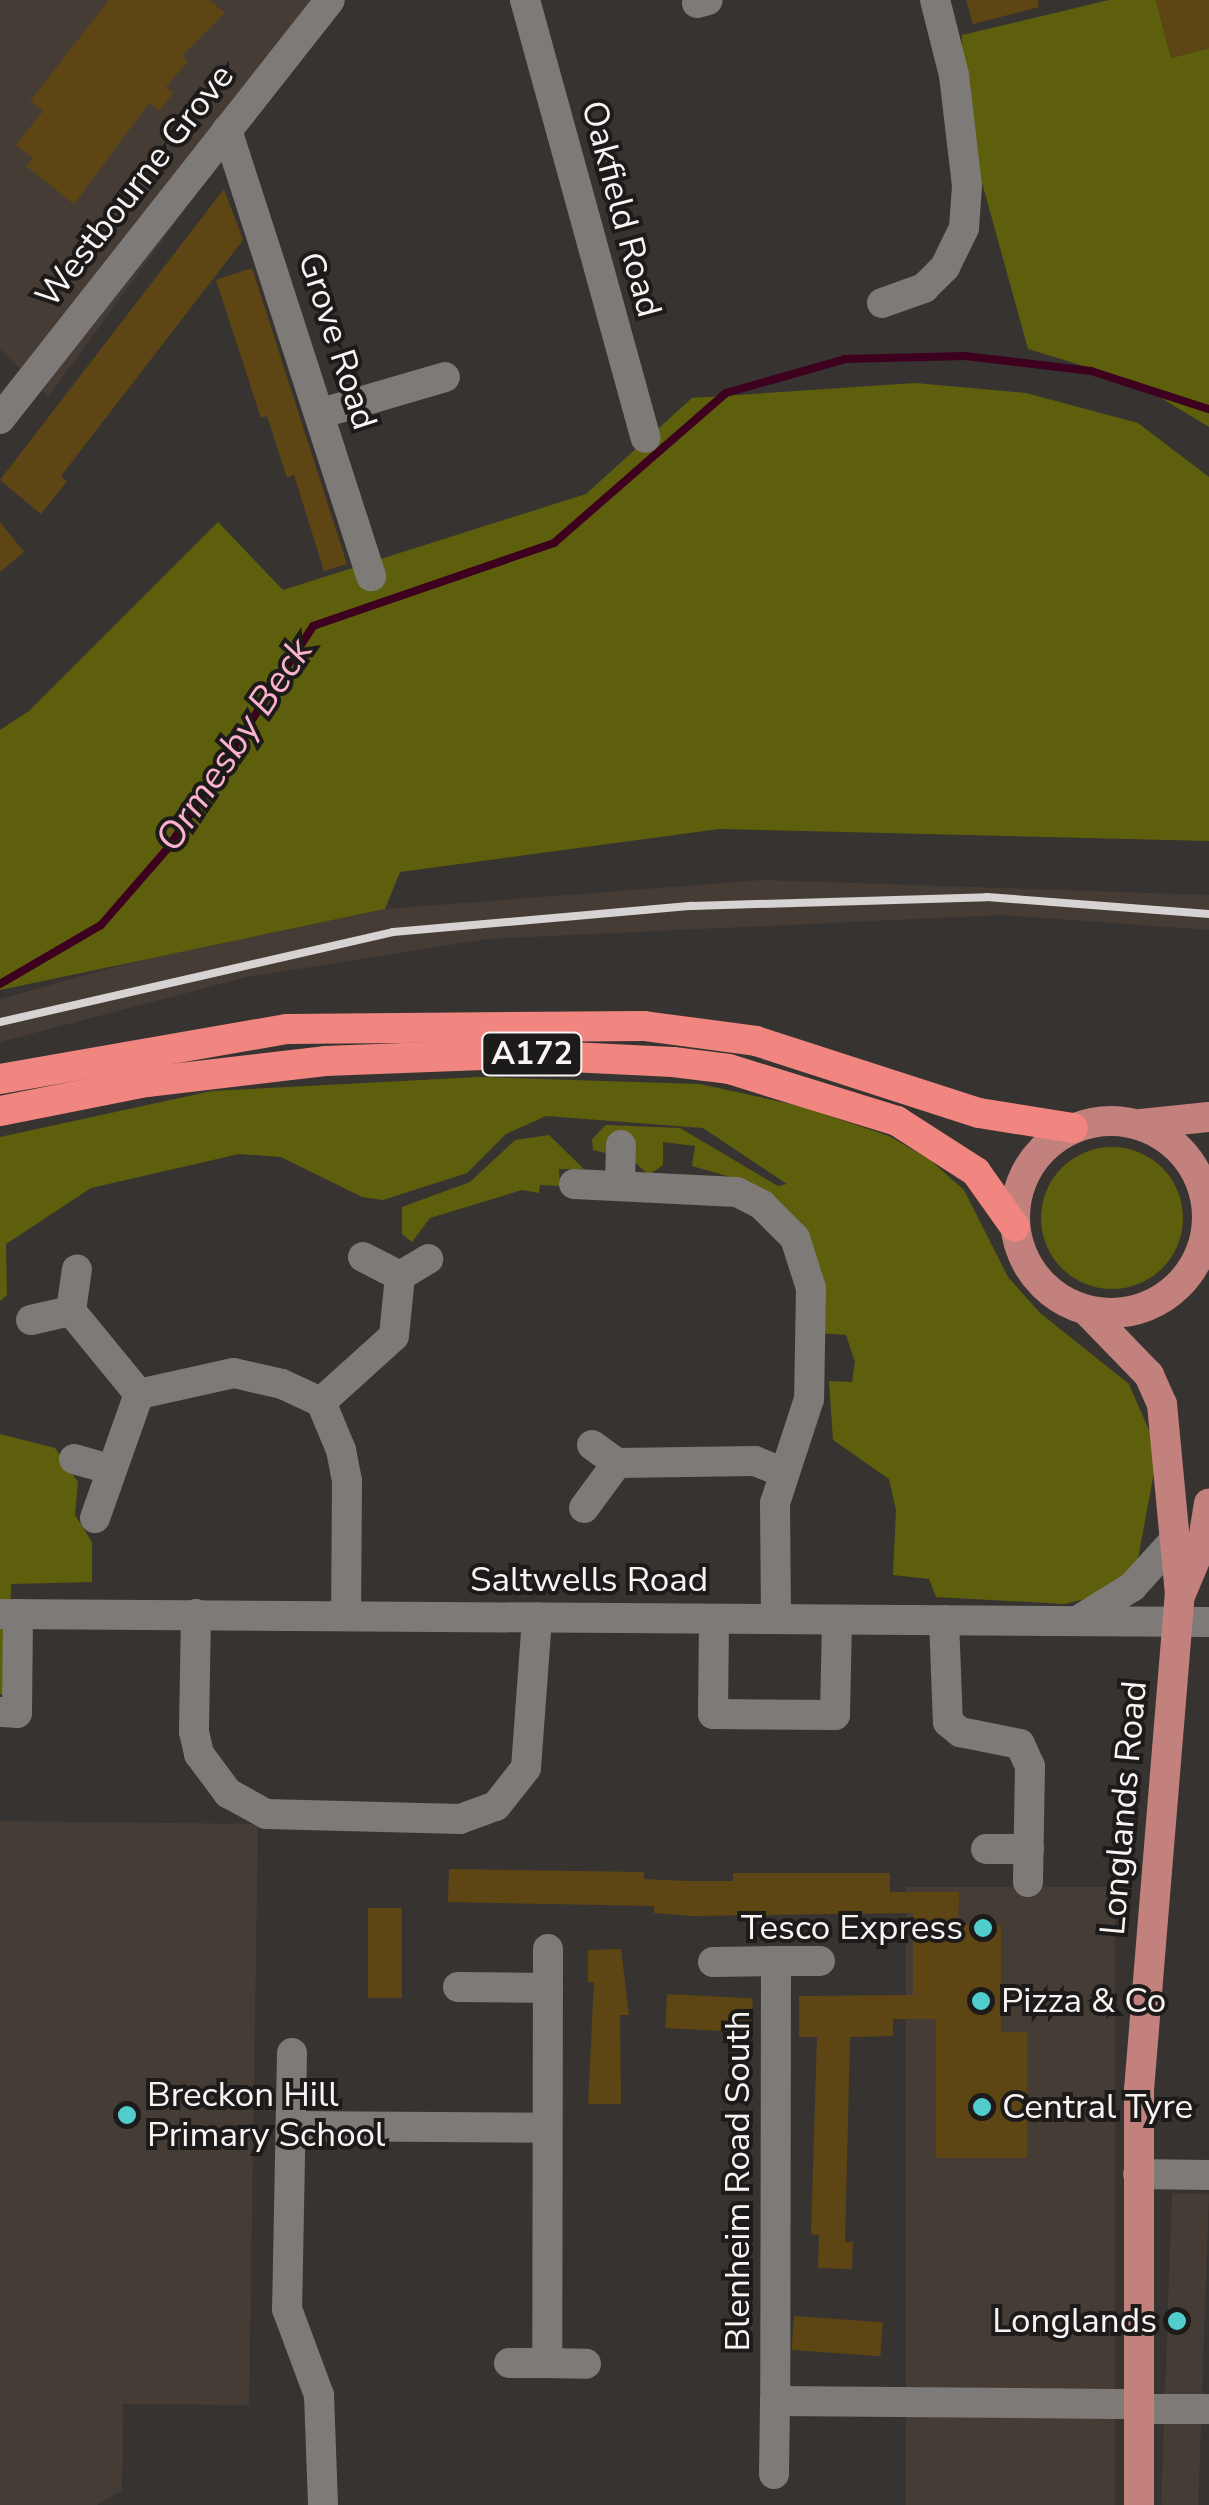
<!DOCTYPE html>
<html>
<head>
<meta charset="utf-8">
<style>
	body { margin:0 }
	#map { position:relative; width:1209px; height:2505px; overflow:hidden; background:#373331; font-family:"Nunito Sans",sans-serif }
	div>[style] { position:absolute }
	.built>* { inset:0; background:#453c36; transform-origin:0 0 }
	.green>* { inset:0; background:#5e5f0c }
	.round { border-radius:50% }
	.stream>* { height:8px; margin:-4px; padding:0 4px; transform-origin:4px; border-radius:4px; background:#3d001f }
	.building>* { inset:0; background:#5e4614; transform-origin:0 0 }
	.minor>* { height:30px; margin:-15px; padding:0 15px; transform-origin:15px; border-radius:15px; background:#7e7a77 }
	.major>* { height:30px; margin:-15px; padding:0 15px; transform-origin:15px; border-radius:15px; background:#c2817c }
	.major>.ring { margin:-15px; padding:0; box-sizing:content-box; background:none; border:30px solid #c2817c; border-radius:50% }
	.highway>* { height:30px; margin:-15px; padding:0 15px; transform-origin:15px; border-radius:15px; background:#f0867f }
	.rail>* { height:8px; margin:-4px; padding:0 4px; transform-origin:4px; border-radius:4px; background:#d6d3d2 }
	.dots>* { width:28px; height:28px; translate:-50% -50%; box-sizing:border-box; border:5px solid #1d1b1a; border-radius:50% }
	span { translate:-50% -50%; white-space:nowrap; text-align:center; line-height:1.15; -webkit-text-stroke:8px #1d1b1a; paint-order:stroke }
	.shield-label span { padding:2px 8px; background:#1d1b1a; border:2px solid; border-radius:8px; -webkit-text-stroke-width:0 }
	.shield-label { font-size:32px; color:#f7f4f3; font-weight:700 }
	.street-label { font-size:35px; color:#f7f4f3 }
	.poi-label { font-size:35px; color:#f7f4f3 }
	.right { translate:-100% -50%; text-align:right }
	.left { translate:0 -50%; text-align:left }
	.water-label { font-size:38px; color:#fcb2cc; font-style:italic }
</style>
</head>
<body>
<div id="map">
	<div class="built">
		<i style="clip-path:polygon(0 0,316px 0,305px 45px,48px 397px,0 349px)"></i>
		<i style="clip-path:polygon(763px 880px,1209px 895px,1209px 930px,1001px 915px,487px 939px,247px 977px,0 1042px,0 999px,129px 963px,385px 909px)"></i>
		<i style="clip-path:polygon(0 1821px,258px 1824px,249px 2405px,123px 2404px,122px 2490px,97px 2505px,0 2505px)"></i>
		<i style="left:906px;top:1887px;width:209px;height:618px"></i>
		<i style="left:1172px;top:2193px;width:37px;height:312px;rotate:2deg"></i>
	</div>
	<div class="green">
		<i style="clip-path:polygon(1109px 0,1156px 0,1171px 58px,1209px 48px,1209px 427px,1133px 381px,1028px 349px,963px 114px,962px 35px)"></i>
		<i style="clip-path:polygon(915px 383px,1026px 393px,1138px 423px,1209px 477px,1209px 841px,719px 829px,400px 872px,385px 909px,0 990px,0 730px,29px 711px,218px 522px,283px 590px,586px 494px,692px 398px)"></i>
		<i style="clip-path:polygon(479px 1077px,700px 1084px,800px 1106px,889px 1136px,929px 1159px,964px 1190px,1008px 1277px,1040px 1313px,1129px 1384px,1158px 1451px,1137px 1564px,1112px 1592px,1065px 1604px,936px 1597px,929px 1579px,893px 1575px,896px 1510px,889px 1479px,833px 1440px,829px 1381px,852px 1382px,855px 1362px,846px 1335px,818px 1333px,780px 1206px,752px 1183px,692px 1166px,695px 1146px,663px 1142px,663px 1165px,649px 1175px,631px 1159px,593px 1150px,592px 1139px,606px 1125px,680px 1128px,778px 1186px,787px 1184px,703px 1128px,546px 1116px,506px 1134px,467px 1173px,383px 1200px,362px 1197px,281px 1157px,239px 1154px,91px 1188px,6px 1244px,7px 1295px,0 1301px,0 1137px,212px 1091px)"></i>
		<i style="clip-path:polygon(549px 1135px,584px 1169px,559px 1169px,560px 1186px,540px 1185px,539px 1193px,522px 1190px,430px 1218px,412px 1242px,402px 1234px,402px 1207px,470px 1182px,515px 1140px)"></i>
		<i class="round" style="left:1041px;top:1147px;width:142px;height:142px"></i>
		<i style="clip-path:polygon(0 1434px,55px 1448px,78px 1482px,75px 1515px,92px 1542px,92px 1582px,11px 1584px,9px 1694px,0 1694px)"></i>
	</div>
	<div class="stream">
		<i style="left:0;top:984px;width:117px;rotate:-30.3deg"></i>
		<i style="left:101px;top:925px;width:102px;rotate:-49deg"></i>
		<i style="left:168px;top:848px;width:265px;rotate:-56.8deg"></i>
		<i style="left:313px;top:626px;width:255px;rotate:-19deg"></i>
		<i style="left:554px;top:543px;width:228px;rotate:-41.1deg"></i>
		<i style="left:726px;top:393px;width:124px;rotate:-15.9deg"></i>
		<i style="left:845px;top:359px;width:120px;rotate:-1.4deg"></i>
		<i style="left:965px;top:356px;width:127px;rotate:6.8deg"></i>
		<i style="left:1091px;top:371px;width:124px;rotate:17.9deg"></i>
	</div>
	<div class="building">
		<i style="clip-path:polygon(109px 0,209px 0,225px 13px,182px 56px,188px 61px,166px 87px,173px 93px,159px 111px,149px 103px,74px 204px,26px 166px,33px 158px,16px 145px,43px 111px,30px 101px)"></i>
		<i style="clip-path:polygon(966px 0,1038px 0,1039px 7px,973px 24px)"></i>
		<i style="clip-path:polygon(1156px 0,1209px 0,1209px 48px,1171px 58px)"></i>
		<i style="clip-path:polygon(224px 189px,243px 240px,61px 476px,67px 481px,41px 514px,0 480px)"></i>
		<i style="clip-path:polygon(252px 268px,347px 564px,324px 571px,294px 475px,287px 478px,267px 416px,261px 418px,216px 280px)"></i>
		<i style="clip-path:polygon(0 522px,24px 552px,0 572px)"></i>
		<i style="clip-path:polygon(449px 1869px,644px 1872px,644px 1879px,687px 1881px,733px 1881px,733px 1873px,890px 1873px,890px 1892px,959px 1892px,958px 1925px,1001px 1925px,1001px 2032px,1027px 2032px,1027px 2158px,936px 2158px,936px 2019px,893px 2019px,893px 2036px,850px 2037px,845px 2242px,853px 2242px,852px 2269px,818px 2268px,819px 2235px,811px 2234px,817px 2037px,799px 2037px,799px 1996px,913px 1995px,913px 1913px,692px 1916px,654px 1913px,654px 1906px,448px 1902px)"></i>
		<i style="left:368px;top:1908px;width:34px;height:90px"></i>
		<i style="clip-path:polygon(621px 1949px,629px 2015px,620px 2015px,621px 2104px,588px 2104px,594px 1982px,588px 1982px,588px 1950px)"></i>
		<i style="left:667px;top:1994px;width:86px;height:34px;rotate:3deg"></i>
		<i style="left:794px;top:2316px;width:89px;height:34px;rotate:4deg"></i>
	</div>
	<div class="minor">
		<i style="left:525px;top:0;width:454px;rotate:74.6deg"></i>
		<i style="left:697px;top:3px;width:11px;rotate:-15deg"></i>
		<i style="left:227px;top:130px;width:469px;rotate:72.1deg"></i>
		<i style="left:882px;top:303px;width:45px;rotate:-19.7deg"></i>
		<i style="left:924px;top:288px;width:30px;rotate:-45deg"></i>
		<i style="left:945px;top:267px;width:43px;rotate:-64deg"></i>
		<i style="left:964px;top:228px;width:42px;rotate:-85.9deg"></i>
		<i style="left:967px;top:186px;width:112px;rotate:-96.7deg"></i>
		<i style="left:954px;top:75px;width:77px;rotate:-104.2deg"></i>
		<i style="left:322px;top:413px;width:128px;rotate:-16.3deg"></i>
		<i style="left:0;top:419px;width:533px;rotate:-51.78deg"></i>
		<i style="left:574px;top:1184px;width:163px;rotate:2.8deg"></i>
		<i style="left:737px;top:1192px;width:28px;rotate:27deg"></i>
		<i style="left:762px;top:1205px;width:47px;rotate:45deg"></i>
		<i style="left:795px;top:1238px;width:52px;rotate:72.3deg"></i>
		<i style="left:811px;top:1288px;width:111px;rotate:91deg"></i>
		<i style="left:809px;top:1399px;width:109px;rotate:108.1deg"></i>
		<i style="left:775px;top:1503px;width:116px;rotate:89.5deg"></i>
		<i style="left:620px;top:1185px;width:40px;rotate:-88.6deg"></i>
		<i style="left:363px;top:1257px;width:42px;rotate:27.2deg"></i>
		<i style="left:400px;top:1276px;width:33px;rotate:-31deg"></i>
		<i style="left:71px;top:1311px;width:42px;rotate:-81.9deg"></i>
		<i style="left:31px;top:1320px;width:41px;rotate:-12.7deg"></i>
		<i style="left:71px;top:1311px;width:107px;rotate:50.7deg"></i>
		<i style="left:321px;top:1402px;width:98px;rotate:-42.1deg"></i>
		<i style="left:394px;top:1336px;width:60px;rotate:-84.3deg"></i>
		<i style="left:592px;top:1445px;width:31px;rotate:36deg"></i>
		<i style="left:74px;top:1459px;width:37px;rotate:16deg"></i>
		<i style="left:584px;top:1508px;width:56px;rotate:-53.7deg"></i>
		<i style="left:617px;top:1463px;width:138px;rotate:-0.8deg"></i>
		<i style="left:755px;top:1461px;width:29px;rotate:22deg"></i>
		<i style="left:95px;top:1518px;width:132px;rotate:-70.5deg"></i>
		<i style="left:139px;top:1394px;width:97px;rotate:-12.5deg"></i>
		<i style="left:234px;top:1373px;width:49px;rotate:12.9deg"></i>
		<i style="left:282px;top:1384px;width:43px;rotate:24.8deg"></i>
		<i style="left:321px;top:1402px;width:52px;rotate:67.4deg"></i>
		<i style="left:341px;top:1450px;width:32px;rotate:79deg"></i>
		<i style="left:347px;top:1481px;width:135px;rotate:90.4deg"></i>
		<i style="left:0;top:1614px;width:1209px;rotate:0.38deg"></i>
		<i style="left:196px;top:1614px;width:118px;rotate:91deg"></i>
		<i style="left:194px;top:1732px;width:23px;rotate:77deg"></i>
		<i style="left:199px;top:1754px;width:49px;rotate:53.4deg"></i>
		<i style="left:228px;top:1793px;width:43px;rotate:28.9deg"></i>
		<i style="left:266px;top:1814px;width:194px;rotate:1.5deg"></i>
		<i style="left:460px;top:1819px;width:38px;rotate:-20deg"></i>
		<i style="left:496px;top:1806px;width:48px;rotate:-51.7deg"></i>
		<i style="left:526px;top:1768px;width:151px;rotate:-85.8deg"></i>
		<i style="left:714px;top:1619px;width:95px;rotate:90.6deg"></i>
		<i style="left:713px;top:1714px;width:122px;rotate:0.5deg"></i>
		<i style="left:835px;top:1715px;width:95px;rotate:-88.8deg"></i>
		<i style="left:944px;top:1620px;width:102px;rotate:87.8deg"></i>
		<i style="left:948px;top:1722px;width:16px;rotate:40deg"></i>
		<i style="left:960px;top:1732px;width:61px;rotate:11.3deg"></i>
		<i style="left:1020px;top:1744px;width:24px;rotate:66deg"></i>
		<i style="left:1030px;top:1766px;width:116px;rotate:91deg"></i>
		<i style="left:1077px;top:1621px;width:65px;rotate:-31.7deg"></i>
		<i style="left:1132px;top:1587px;width:58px;rotate:-47.8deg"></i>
		<i style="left:0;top:1712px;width:17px;rotate:3deg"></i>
		<i style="left:17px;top:1713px;width:99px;rotate:-89.4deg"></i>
		<i style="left:986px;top:1849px;width:43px"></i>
		<i style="left:548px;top:1949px;width:414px;rotate:90.1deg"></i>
		<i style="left:547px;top:2363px;width:39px;rotate:1deg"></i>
		<i style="left:776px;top:1961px;width:44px"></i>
		<i style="left:713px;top:1962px;width:63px;rotate:-0.9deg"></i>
		<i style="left:776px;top:1961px;width:440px;rotate:90.1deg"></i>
		<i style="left:775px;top:2401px;width:364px;rotate:0.5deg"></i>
		<i style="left:458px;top:1987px;width:90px;rotate:0.6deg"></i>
		<i style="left:292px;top:2053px;width:256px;rotate:91.1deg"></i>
		<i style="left:287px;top:2309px;width:92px;rotate:69.6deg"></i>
		<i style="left:319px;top:2395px;width:110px;rotate:87.9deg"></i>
		<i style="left:292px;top:2126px;width:255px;rotate:0.4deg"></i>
		<i style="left:1138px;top:2174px;width:71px;rotate:0.8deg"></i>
		<i style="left:509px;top:2363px;width:38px"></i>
		<i style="left:1139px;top:2409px;width:70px"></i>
		<i style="left:774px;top:2474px;width:73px;rotate:-89.2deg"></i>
	</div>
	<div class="major">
		<i class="ring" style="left:1015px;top:1121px;width:162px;height:162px"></i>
		<i style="left:1141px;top:1124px;width:68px;rotate:-5.9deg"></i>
		<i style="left:1086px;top:1310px;width:91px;rotate:45.9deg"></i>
		<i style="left:1149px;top:1375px;width:32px;rotate:66deg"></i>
		<i style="left:1162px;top:1404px;width:190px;rotate:84.6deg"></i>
		<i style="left:1139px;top:2505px;width:415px;rotate:-90deg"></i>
		<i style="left:1139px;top:2090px;width:496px;rotate:-85.3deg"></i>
		<i style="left:1180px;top:1596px;width:60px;rotate:-67.3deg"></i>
		<i style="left:1203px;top:1541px;width:38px;rotate:-81deg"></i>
	</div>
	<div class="highway">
		<i style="left:0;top:1079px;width:291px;rotate:-9.9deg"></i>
		<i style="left:287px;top:1029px;width:357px;rotate:-0.5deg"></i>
		<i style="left:644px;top:1026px;width:113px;rotate:7.6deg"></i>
		<i style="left:756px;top:1041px;width:234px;rotate:17.9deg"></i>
		<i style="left:979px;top:1113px;width:95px;rotate:9.1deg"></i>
		<i style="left:0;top:1111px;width:150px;rotate:-11.2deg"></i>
		<i style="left:147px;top:1082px;width:179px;rotate:-6.7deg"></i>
		<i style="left:325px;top:1061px;width:184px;rotate:-2.2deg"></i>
		<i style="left:509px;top:1054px;width:164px;rotate:2.8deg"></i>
		<i style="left:673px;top:1062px;width:56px;rotate:7.1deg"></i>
		<i style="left:729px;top:1069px;width:176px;rotate:17.2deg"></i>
		<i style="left:897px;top:1121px;width:94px;rotate:32.8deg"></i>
		<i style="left:976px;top:1172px;width:67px;rotate:54.7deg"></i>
	</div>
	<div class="rail">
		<i style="left:0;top:1022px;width:403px;rotate:-12.9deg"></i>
		<i style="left:393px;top:932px;width:300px;rotate:-5deg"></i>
		<i style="left:692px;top:906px;width:295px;rotate:-1.7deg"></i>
		<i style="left:987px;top:897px;width:223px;rotate:4.4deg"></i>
	</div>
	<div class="dots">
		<i style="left:983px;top:1928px;background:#52cdce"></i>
		<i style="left:981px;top:2001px;background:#52cdce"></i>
		<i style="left:982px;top:2107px;background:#52cdce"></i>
		<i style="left:127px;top:2115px;background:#52cdce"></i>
		<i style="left:1177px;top:2321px;background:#52cdce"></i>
	</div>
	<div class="shield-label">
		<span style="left:532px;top:1054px">A172</span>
	</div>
	<div class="street-label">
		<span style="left:135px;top:186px;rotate:-52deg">Westbourne Grove</span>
		<span style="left:621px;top:209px;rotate:75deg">Oakfield Road</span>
		<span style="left:337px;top:341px;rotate:72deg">Grove Road</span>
		<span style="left:589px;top:1580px">Saltwells Road</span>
		<span style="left:1124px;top:1808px;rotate:-85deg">Longlands Road</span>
		<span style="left:738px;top:2181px;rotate:-90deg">Blenheim Road South</span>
	</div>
	<div class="poi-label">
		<span class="right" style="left:963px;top:1928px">Tesco Express</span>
		<span class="left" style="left:1001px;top:2001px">Pizza &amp; Co</span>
		<span class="left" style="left:147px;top:2115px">Breckon Hill<br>Primary School</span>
		<span class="left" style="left:1002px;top:2107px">Central Tyre</span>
		<span class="right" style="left:1157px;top:2321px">Longlands</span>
	</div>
	<div class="water-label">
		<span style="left:234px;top:745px;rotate:-56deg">Ormesby Beck</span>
	</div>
</div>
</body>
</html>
